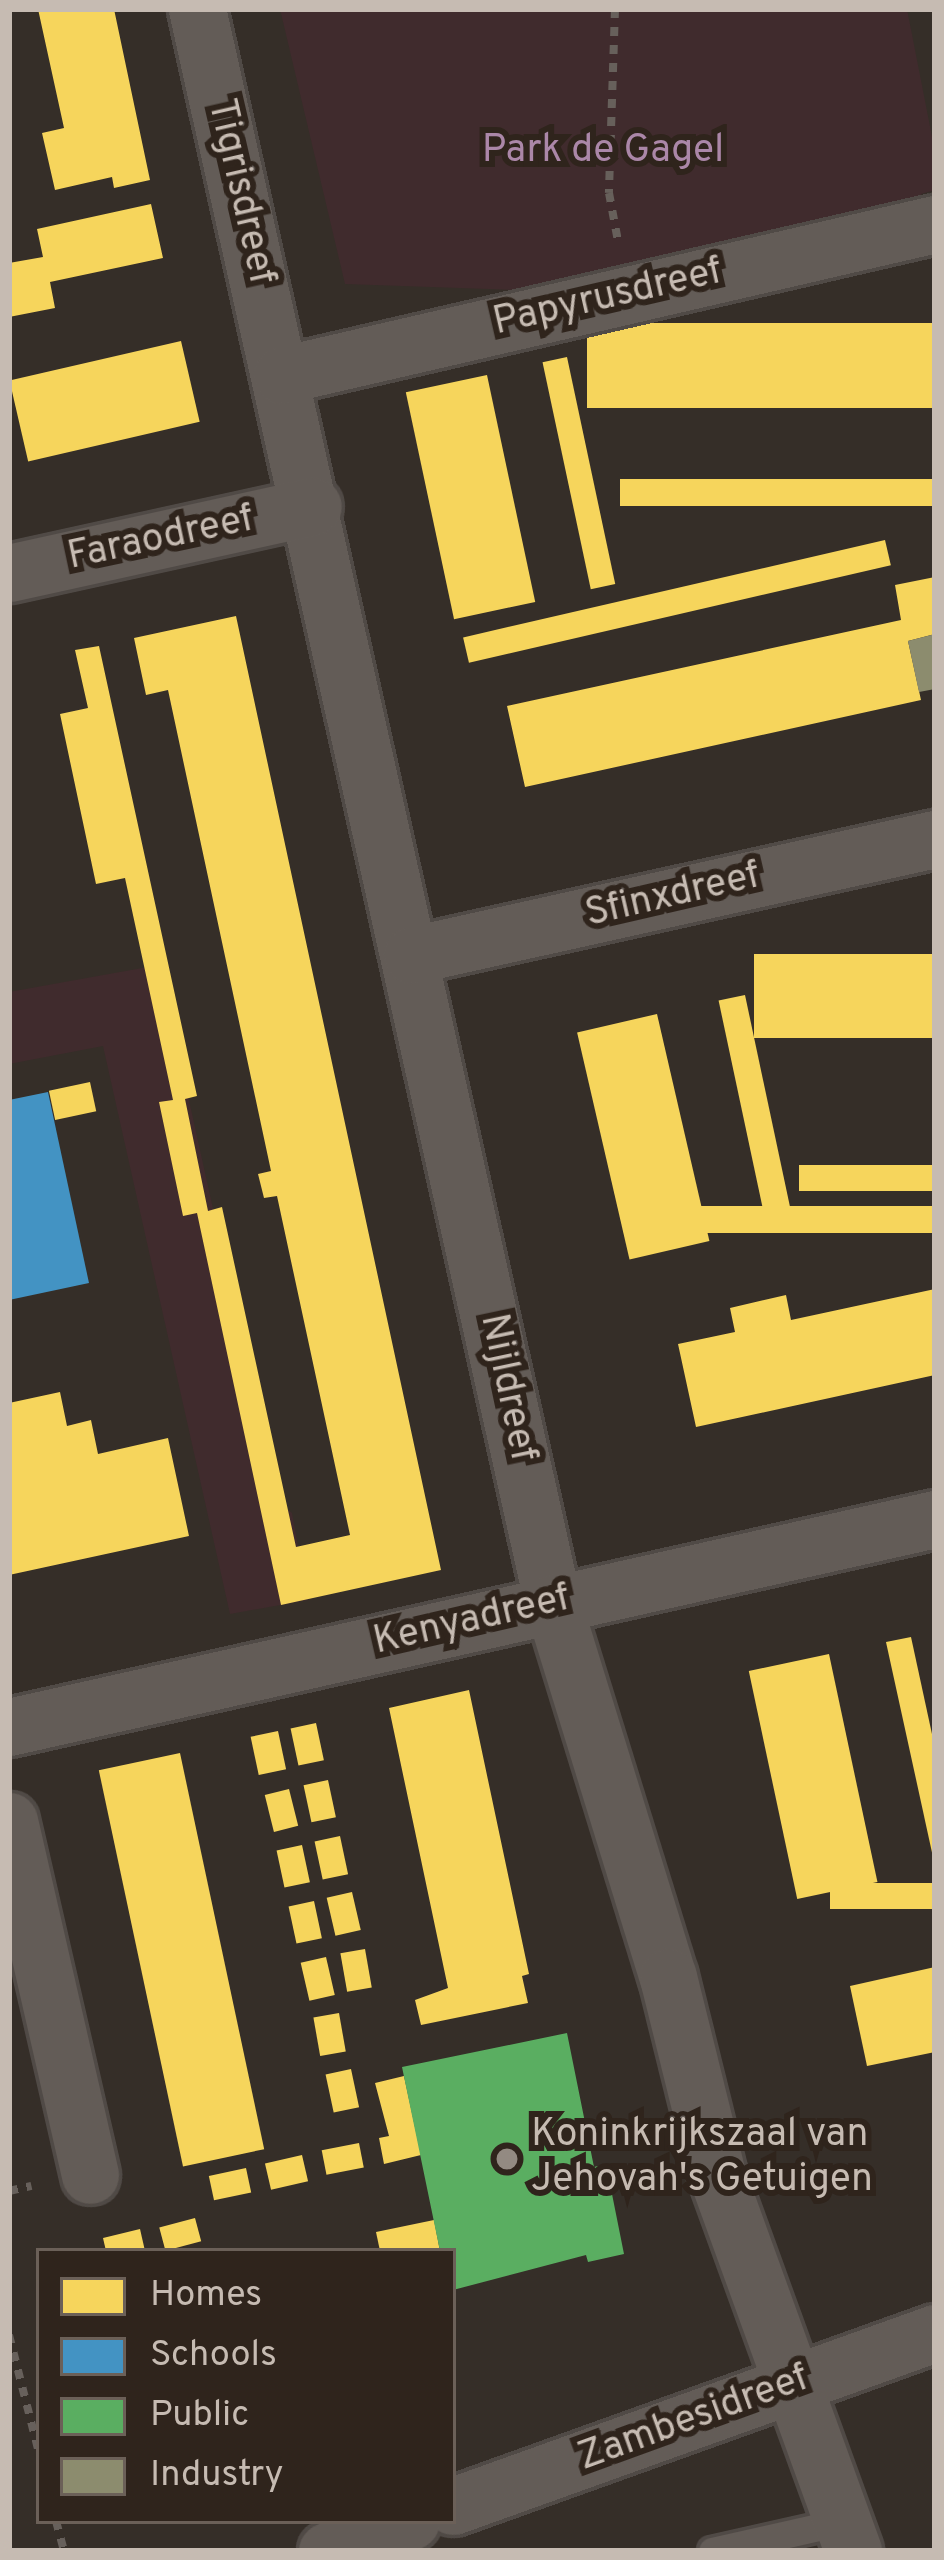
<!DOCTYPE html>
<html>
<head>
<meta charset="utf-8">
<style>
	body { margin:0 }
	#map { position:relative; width:944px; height:2560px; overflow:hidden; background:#352e28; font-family:Overpass,sans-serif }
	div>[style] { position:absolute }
	.green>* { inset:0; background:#402b2d }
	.homes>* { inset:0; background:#f6d55c; transform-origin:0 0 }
	.schools>* { inset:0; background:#4393c3 }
	.public>* { inset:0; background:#5aae61 }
	.industry>* { inset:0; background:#8c8c6e }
	.path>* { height:8px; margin-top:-4px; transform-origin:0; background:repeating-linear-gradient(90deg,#67605b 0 9px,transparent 0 18px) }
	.roads { filter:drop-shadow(3px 0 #504a46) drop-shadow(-3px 0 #504a46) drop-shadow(0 3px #504a46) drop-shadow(0 -3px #504a46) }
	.lane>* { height:27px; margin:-13.5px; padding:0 13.5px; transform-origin:13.5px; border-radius:13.5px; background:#635c57 }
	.street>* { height:57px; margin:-28.5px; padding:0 28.5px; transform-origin:28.5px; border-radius:28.5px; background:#635c57 }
	.dots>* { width:33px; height:33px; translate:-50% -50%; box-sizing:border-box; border:6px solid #2f241c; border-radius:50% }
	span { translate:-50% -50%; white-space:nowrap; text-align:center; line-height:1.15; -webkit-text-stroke:12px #2f241c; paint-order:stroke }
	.park-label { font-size:39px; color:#ab87a8 }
	.street-label { font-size:39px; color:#c6bbb2 }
	.poi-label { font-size:39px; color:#c6bbb2 }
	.left { translate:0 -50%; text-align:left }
	.frame { position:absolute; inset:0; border:12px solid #c6bbb2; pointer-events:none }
	.legend { position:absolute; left:36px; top:2248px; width:420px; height:276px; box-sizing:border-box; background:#2f241c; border:3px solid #6b6058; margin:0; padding:15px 21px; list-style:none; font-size:36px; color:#c6bbb2 }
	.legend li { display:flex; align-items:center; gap:24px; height:60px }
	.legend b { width:60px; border:3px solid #6b6058 }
</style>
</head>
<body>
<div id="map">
	<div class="green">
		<i style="clip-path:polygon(280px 9px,907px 9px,935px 152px,935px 190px,921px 194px,926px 225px,628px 294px,345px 284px)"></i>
		<i style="clip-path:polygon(159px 965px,278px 1502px,292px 1513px,308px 1600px,230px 1614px,103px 1046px,9px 1064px,9px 992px)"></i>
	</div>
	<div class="homes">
		<i style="clip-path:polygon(38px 9px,114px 9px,150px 180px,114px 188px,112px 177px,55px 190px,42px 133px,64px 128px)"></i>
		<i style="clip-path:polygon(151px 204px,163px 258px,50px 282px,55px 308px,9px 317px,9px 263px,43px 257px,37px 229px)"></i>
		<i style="left:935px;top:323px;width:85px;height:348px;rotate:90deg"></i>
		<i style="left:181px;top:341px;width:83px;height:176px;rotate:77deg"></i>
		<i style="left:567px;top:357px;width:232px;height:25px;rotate:78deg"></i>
		<i style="left:487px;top:375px;width:232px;height:83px;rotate:78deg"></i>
		<i style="left:935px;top:479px;width:27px;height:315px;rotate:90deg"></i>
		<i style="left:885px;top:540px;width:26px;height:433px;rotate:77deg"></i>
		<i style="clip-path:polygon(935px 577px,935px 634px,908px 641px,921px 700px,525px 787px,507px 706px,901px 620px,895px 585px)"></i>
		<i style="clip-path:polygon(236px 616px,441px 1570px,281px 1605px,197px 1213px,183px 1216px,159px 1102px,173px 1100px,125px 878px,96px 884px,60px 714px,88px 708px,75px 650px,99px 646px,197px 1096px,185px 1099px,208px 1211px,222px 1207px,296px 1547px,350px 1535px,277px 1196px,264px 1198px,258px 1174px,271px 1171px,168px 690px,146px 695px,134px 638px)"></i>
		<i style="left:935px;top:954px;width:84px;height:181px;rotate:90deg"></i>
		<i style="left:745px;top:995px;width:233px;height:27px;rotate:78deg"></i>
		<i style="left:657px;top:1014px;width:233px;height:82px;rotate:77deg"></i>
		<i style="left:90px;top:1082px;width:30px;height:42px;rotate:78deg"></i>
		<i style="left:935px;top:1165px;width:26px;height:136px;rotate:90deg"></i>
		<i style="left:935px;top:1206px;width:27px;height:280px;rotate:90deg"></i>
		<i style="clip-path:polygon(935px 1289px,935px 1375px,696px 1427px,678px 1344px,735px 1332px,730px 1308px,786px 1295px,791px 1320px)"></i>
		<i style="clip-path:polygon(60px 1392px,67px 1426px,91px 1420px,98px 1454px,168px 1438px,189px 1536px,9px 1575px,9px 1403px)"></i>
		<i style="clip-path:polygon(911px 1637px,935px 1748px,933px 1857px,886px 1642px)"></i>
		<i style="left:829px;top:1654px;width:233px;height:82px;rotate:78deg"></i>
		<i style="clip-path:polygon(469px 1690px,529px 1974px,522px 1976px,528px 2003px,421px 2025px,415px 2000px,448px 1988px,389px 1708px)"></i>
		<i style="left:316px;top:1723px;width:38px;height:26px;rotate:78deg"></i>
		<i style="left:278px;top:1731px;width:39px;height:28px;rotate:78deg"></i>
		<i style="left:180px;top:1753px;width:405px;height:83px;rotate:78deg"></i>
		<i style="left:328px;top:1780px;width:38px;height:25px;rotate:78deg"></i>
		<i style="left:289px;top:1789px;width:38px;height:25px;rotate:76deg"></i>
		<i style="left:340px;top:1836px;width:39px;height:26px;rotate:78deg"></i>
		<i style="left:302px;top:1845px;width:38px;height:26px;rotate:78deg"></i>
		<i style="left:935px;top:1883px;width:26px;height:105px;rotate:90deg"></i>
		<i style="left:352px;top:1892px;width:39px;height:26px;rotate:77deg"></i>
		<i style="left:314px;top:1901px;width:38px;height:26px;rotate:78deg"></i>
		<i style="left:365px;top:1949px;width:39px;height:25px;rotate:80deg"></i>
		<i style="left:326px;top:1957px;width:39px;height:26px;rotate:77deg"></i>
		<i style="clip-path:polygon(935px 1967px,935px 2052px,867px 2066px,850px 1986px)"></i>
		<i style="left:339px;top:2013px;width:39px;height:26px;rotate:80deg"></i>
		<i style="left:351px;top:2069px;width:39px;height:26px;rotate:78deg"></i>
		<i style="clip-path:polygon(404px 2076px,421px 2155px,384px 2164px,379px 2138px,389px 2136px,375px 2083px)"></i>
		<i style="left:359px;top:2143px;width:25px;height:38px;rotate:79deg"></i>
		<i style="left:302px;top:2155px;width:27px;height:38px;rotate:77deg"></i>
		<i style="left:246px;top:2168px;width:25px;height:38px;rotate:78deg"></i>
		<i style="left:195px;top:2218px;width:24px;height:37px;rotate:75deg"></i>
		<i style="clip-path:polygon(434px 2220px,440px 2251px,380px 2251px,376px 2232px)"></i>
		<i style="clip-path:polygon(140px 2229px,145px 2251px,106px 2251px,103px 2238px)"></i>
	</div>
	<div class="schools">
		<i style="clip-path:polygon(48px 1092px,89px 1283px,9px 1300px,9px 1100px)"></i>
	</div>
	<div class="public">
		<i style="clip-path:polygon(567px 2033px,594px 2167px,606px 2164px,624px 2254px,588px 2262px,586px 2255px,453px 2290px,453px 2251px,440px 2251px,402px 2067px)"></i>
	</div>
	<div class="industry">
		<i style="clip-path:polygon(935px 634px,935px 689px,919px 692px,908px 641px)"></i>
	</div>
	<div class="path">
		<i style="left:615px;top:9px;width:184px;rotate:91.9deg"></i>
		<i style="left:609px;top:193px;width:49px;rotate:79.4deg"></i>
		<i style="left:9px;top:2191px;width:23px;rotate:-13deg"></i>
		<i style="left:9px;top:2335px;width:122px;rotate:75.7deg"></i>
		<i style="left:56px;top:2521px;width:31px;rotate:75deg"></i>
	</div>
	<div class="roads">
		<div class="lane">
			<i style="left:712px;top:2551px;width:136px;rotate:-12.7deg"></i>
		</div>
		<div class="street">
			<i style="left:197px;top:9px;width:1634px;rotate:77.42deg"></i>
			<i style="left:553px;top:1604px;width:390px;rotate:72.9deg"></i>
			<i style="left:668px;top:1977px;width:204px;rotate:76.1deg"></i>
			<i style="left:717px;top:2175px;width:400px;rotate:70.1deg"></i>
			<i style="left:282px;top:375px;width:670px;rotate:-13.02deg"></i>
			<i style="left:9px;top:573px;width:311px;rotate:-12.4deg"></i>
			<i style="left:412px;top:955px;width:536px;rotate:-12.51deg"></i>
			<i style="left:9px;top:1727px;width:949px;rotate:-12.66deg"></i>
			<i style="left:9px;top:1821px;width:363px;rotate:77.1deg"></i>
			<i style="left:453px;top:2506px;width:512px;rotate:-19.74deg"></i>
			<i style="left:327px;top:2551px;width:89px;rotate:-19.7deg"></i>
		</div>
	</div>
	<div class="dots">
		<i style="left:507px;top:2159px;background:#938a82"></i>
	</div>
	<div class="park-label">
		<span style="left:603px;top:152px">Park de Gagel</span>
	</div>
	<div class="street-label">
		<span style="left:239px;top:192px;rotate:77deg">Tigrisdreef</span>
		<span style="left:608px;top:299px;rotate:-13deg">Papyrusdreef</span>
		<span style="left:161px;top:540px;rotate:-12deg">Faraodreef</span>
		<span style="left:673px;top:897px;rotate:-13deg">Sfinxdreef</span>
		<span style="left:506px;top:1388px;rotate:78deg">Nijldreef</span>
		<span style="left:472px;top:1622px;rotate:-13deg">Kenyadreef</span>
		<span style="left:694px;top:2420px;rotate:-20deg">Zambesidreef</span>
	</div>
	<div class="poi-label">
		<span class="left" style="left:531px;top:2159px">Koninkrijkszaal van<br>Jehovah's Getuigen</span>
	</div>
	<div class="frame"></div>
	<ul class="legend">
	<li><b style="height:33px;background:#f6d55c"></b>Homes</li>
	<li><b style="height:33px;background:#4393c3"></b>Schools</li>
	<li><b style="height:33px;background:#5aae61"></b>Public</li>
	<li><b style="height:33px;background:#8c8c6e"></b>Industry</li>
	</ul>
</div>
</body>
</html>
